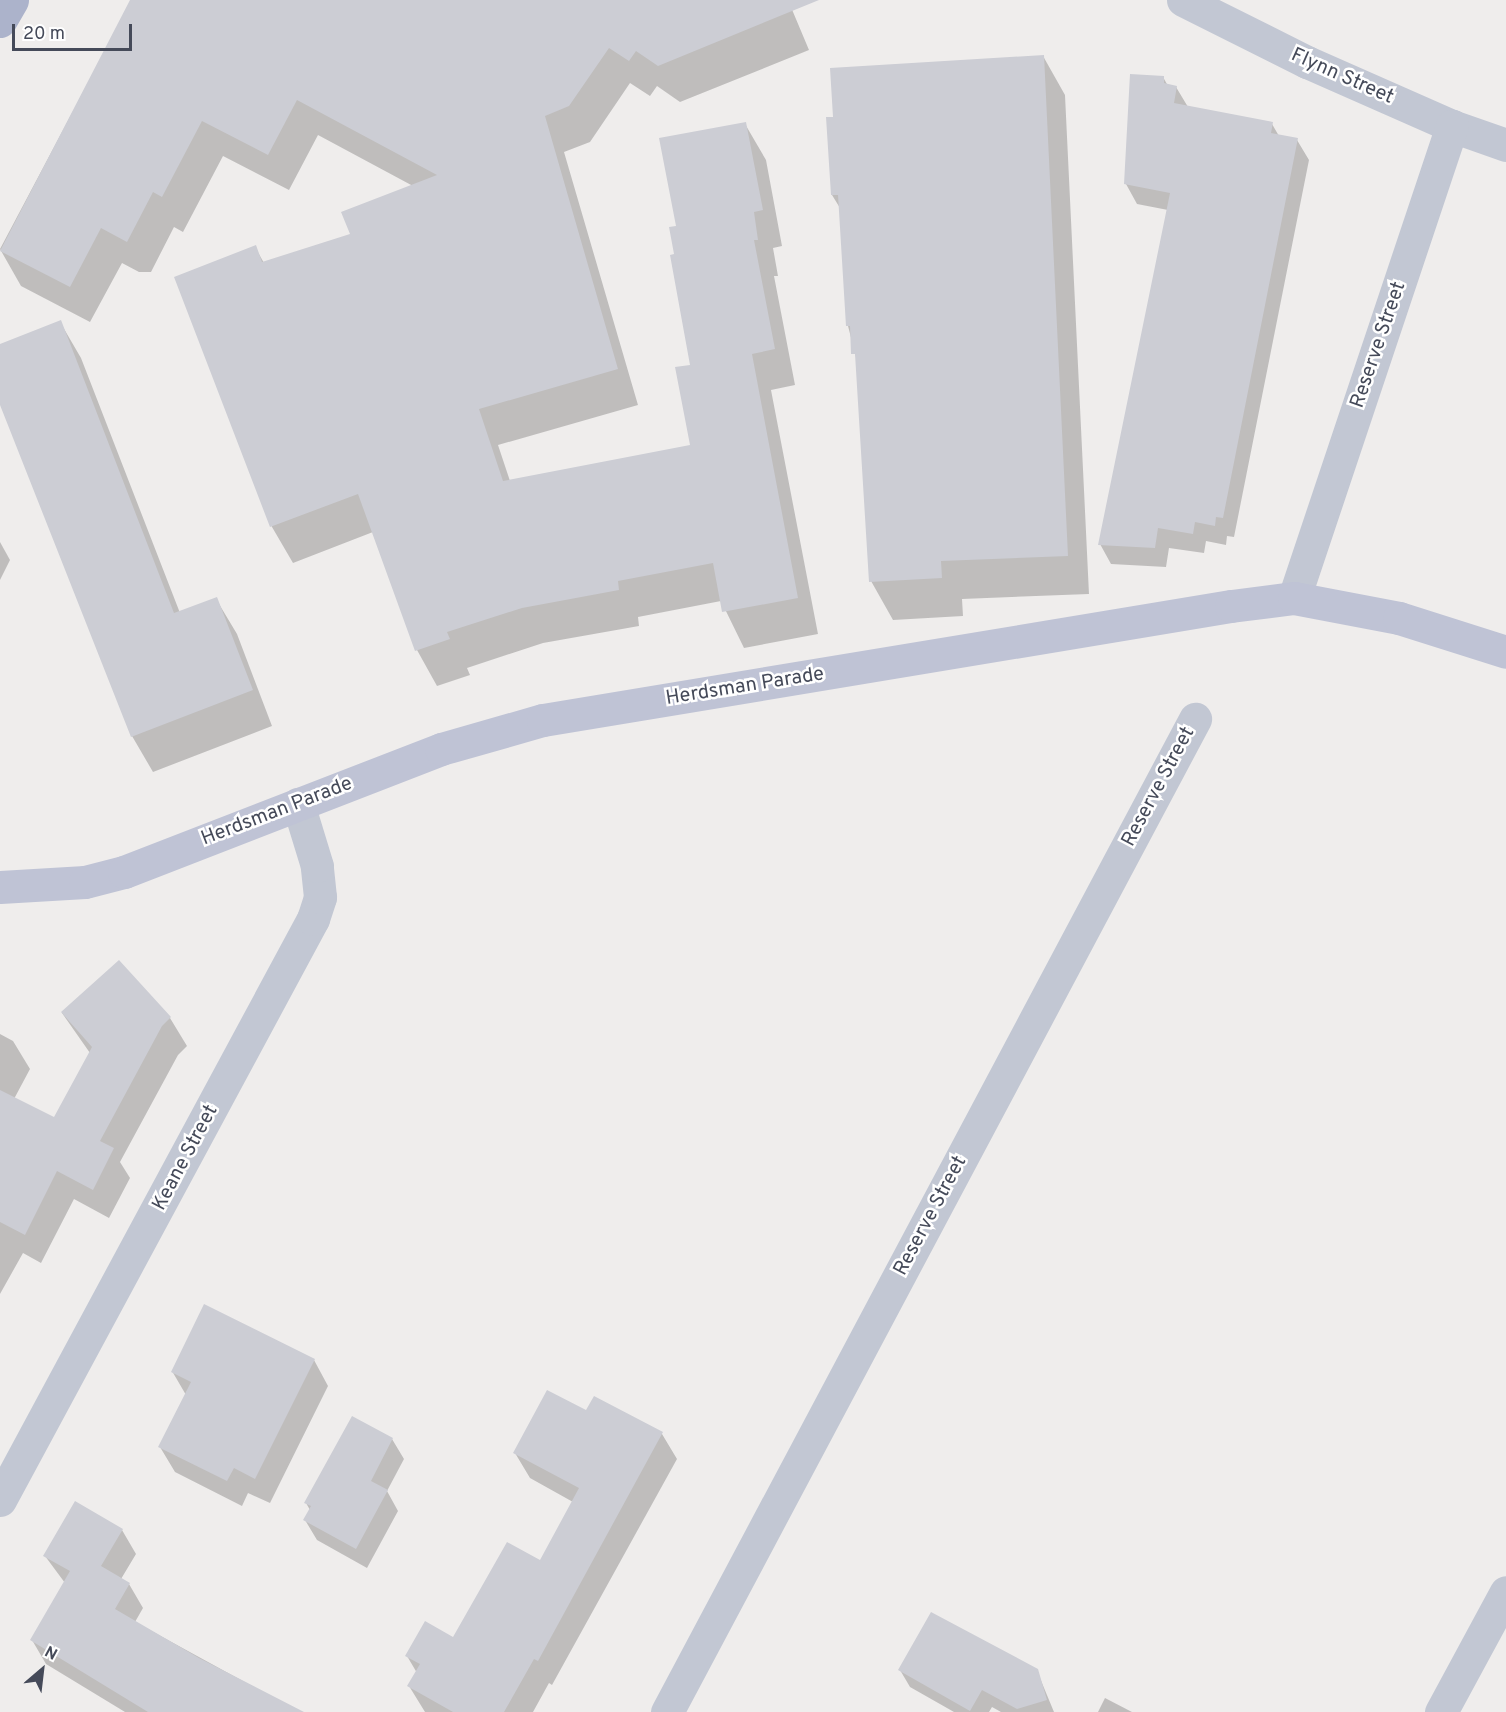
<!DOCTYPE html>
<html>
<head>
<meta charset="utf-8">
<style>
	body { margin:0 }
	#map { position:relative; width:1506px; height:1712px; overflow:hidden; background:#efedec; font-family:Overpass,sans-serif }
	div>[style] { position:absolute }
	.shadow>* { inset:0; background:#0003 }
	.building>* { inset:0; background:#cccdd4 }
	.street>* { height:33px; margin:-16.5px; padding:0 16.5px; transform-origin:16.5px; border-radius:16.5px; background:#c2c7d3 }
	.secondary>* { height:33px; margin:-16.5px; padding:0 16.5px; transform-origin:16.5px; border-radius:16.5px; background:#bfc3d5 }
	.primary>* { height:33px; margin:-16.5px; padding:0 16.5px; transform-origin:16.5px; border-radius:16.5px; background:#acb3cb }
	span { translate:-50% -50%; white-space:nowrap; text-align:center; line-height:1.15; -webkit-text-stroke:5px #fff; paint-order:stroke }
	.street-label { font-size:20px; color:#454a59 }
	.north { position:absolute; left:12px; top:1640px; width:60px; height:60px; -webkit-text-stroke:4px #fff; paint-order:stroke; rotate:28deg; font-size:16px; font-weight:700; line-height:24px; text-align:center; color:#454a59 }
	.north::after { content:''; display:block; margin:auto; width:21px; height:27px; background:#454a59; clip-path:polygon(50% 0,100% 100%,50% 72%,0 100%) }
	.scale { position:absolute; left:12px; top:24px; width:120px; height:27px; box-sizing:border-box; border:3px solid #454a59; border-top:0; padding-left:8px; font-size:18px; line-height:21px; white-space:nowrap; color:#454a59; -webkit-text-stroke:4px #fff; paint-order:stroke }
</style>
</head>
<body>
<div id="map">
	<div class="shadow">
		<i style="clip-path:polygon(132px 0,788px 0,809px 50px,680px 102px,657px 86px,650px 96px,630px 83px,590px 142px,564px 152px,638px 405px,498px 445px,510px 481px,692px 447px,692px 366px,676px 255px,678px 227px,745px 124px,766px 160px,782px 246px,773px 248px,778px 276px,774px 276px,795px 385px,771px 390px,818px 634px,744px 648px,721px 601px,638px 617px,639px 626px,543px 643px,467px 668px,470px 675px,437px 686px,417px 650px,373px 532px,293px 563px,272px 527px,176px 277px,255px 247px,264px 263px,352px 235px,413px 186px,318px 135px,289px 190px,223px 156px,183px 232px,174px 227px,151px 272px,139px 272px,122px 263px,90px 322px,21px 286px,0 249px)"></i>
		<i style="clip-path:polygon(1043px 56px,1065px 95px,1089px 594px,962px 599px,963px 616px,893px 620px,871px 581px,857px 361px,848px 326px,840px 208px,832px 195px,835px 118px)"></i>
		<i style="clip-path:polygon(1163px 77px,1168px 86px,1176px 87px,1188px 107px,1272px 124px,1279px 136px,1297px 140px,1309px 160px,1234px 537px,1227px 536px,1226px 545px,1206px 541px,1204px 553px,1169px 548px,1166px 567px,1111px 564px,1100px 544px,1168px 210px,1137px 204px,1126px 184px)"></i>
		<i style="clip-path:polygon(60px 322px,81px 358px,180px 613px,216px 599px,237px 634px,272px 726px,153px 772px,132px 736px,0 400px,0 345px)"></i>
		<i style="clip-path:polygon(0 542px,10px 560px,0 580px)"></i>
		<i style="clip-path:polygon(62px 1013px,170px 1018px,187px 1046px,178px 1055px,120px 1162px,130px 1178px,109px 1218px,74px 1199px,41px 1263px,23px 1253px,0 1294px,0 1034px,13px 1041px,30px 1069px,14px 1099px,55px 1119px,90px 1053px)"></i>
		<i style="clip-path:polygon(314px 1360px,328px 1386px,270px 1503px,248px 1493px,242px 1506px,175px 1472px,160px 1447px,186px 1395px,172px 1371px)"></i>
		<i style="clip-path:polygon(587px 1412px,662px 1434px,677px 1459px,552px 1685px,549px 1683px,533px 1712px,425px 1712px,409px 1686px,417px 1673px,407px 1656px,454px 1639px,541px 1562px,573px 1502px,530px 1478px,515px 1453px)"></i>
		<i style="clip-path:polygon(353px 1418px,392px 1439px,404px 1459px,387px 1491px,398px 1511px,367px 1568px,317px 1540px,305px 1520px,310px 1510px,306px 1503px)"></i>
		<i style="clip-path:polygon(122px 1530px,136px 1554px,121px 1579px,129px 1584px,143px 1608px,135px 1622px,281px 1702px,287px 1712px,125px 1712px,46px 1664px,32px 1640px,65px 1583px,45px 1556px)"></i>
		<i style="clip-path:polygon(900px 1670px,1037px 1671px,1054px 1712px,1001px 1712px,992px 1707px,989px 1712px,954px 1712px,910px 1687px)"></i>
		<i style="clip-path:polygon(1105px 1698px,1132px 1712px,1098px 1712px)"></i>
	</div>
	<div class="building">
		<i style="clip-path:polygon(130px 0,819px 0,658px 66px,636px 51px,629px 61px,609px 48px,569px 106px,545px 116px,618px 369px,479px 409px,503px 481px,690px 445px,675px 367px,690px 365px,670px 255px,674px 254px,669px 227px,676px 226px,659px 138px,746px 122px,763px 210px,754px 212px,758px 240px,754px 240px,775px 349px,752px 354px,798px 598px,722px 612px,713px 563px,618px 581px,619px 590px,522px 608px,447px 632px,450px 639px,415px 651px,358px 494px,270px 527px,174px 277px,256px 245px,262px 262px,350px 234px,341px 212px,437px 175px,297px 100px,268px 155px,202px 121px,162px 197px,153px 192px,127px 242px,101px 228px,70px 287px,0 251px)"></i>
		<i style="clip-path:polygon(1044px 55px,1068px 556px,941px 561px,942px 578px,869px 582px,855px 354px,851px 354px,850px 326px,846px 326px,838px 195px,831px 195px,826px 117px,833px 117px,830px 68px)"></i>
		<i style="clip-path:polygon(1130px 74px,1164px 76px,1164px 83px,1177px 86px,1174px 103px,1273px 122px,1271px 133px,1298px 138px,1223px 518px,1216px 517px,1215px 526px,1195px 522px,1193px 534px,1158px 528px,1155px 548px,1098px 545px,1170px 193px,1124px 184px)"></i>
		<i style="clip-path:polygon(61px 320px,174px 613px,217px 597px,253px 690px,131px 737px,0 405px,0 344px)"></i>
		<i style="clip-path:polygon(119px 960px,171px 1017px,162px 1026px,100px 1141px,114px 1148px,93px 1190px,57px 1171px,25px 1235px,0 1222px,0 1090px,54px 1117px,92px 1047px,61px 1012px)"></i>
		<i style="clip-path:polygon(204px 1304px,315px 1359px,255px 1479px,234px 1468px,227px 1481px,158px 1447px,191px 1382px,171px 1372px)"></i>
		<i style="clip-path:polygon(547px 1390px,586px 1410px,594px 1396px,663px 1432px,538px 1661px,534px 1659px,504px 1712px,453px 1712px,407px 1686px,420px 1664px,405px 1656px,425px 1621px,453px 1637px,507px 1542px,540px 1560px,579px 1488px,513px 1453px)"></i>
		<i style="clip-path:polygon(352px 1416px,393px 1438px,371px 1481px,388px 1490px,356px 1549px,303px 1520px,311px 1506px,304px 1503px)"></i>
		<i style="clip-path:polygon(75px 1501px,123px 1529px,101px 1566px,130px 1583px,115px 1609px,199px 1658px,304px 1712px,148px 1712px,30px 1640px,70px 1571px,43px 1556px)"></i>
		<i style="clip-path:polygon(931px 1612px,1038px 1669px,1047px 1700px,1017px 1709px,982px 1690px,970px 1711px,898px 1670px)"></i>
	</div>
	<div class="street">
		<i style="left:1183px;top:0;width:139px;rotate:26.6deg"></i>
		<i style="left:1307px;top:62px;width:158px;rotate:23.8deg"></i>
		<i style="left:1452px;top:126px;width:57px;rotate:19.4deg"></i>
		<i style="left:1294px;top:598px;width:498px;rotate:-71.5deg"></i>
		<i style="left:0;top:1500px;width:660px;rotate:-61.69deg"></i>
		<i style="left:313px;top:919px;width:23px;rotate:-72deg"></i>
		<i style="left:320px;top:897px;width:31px;rotate:-96deg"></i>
		<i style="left:317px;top:866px;width:65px;rotate:-107deg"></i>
		<i style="left:667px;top:1712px;width:1125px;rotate:-62deg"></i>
		<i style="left:1441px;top:1712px;width:136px;rotate:-61.6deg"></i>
	</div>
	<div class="secondary">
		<i style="left:0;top:887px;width:85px;rotate:-3.4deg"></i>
		<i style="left:85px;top:882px;width:40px;rotate:-14.4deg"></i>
		<i style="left:124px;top:872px;width:340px;rotate:-21.2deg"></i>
		<i style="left:441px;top:749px;width:106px;rotate:-15.9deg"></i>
		<i style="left:543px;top:720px;width:697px;rotate:-9.41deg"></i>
		<i style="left:1231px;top:606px;width:64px;rotate:-7.2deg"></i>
		<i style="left:1294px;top:598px;width:107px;rotate:10.8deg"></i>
		<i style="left:1399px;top:618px;width:112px;rotate:17.6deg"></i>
	</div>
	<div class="primary">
		<i style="left:0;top:21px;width:24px;rotate:-60deg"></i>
	</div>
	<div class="street-label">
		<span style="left:1342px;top:77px;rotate:24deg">Flynn Street</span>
		<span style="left:1379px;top:345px;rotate:-71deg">Reserve Street</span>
		<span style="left:745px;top:687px;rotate:-9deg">Herdsman Parade</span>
		<span style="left:1159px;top:787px;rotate:-62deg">Reserve Street</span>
		<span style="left:277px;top:812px;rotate:-21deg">Herdsman Parade</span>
		<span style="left:186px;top:1158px;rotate:-62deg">Keane Street</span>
		<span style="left:931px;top:1216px;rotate:-62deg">Reserve Street</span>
	</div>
	<div class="north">N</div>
	<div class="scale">20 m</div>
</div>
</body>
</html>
